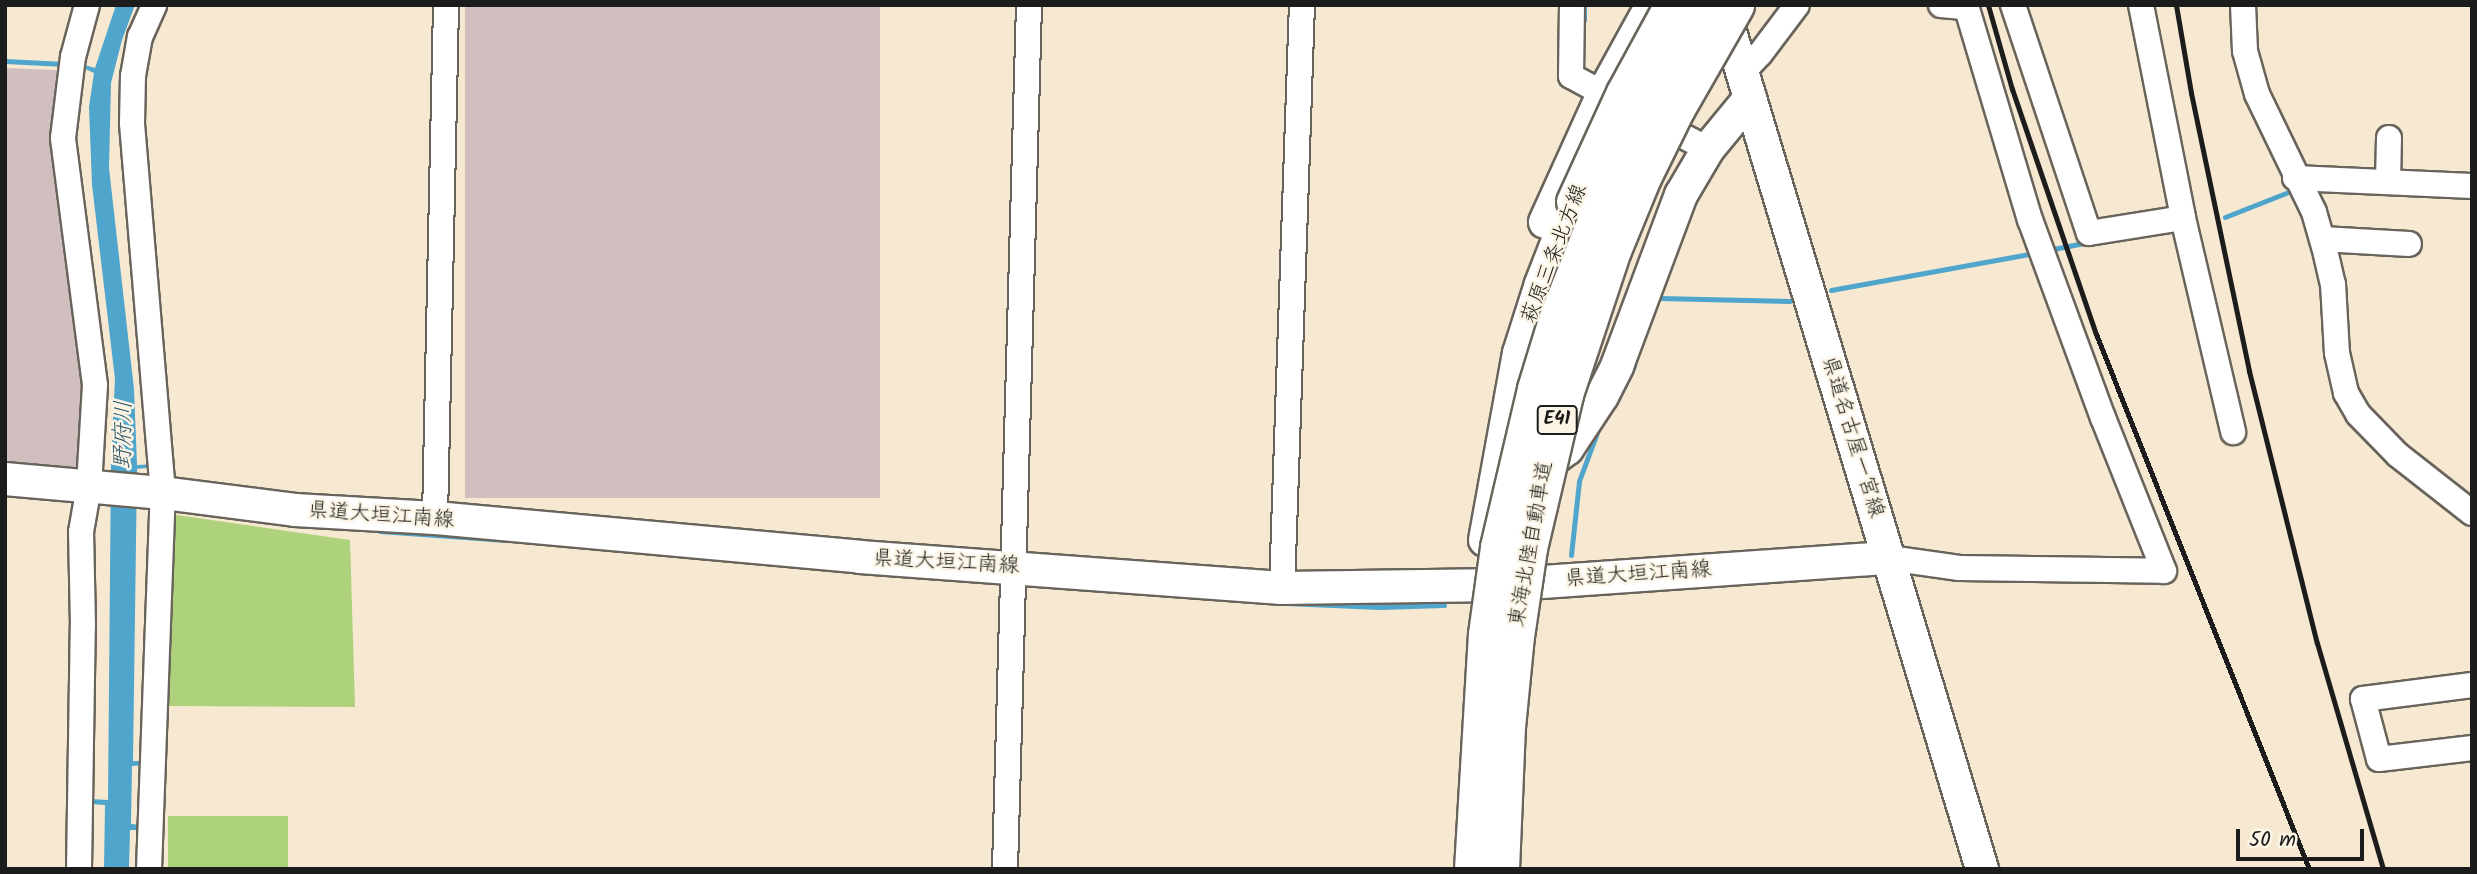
<!DOCTYPE html>
<html>
<head>
<meta charset="utf-8">
<style>
	body { margin:0 }
	#map { position:relative; width:2477px; height:874px; overflow:hidden; background:#f7e9d1; font-family:Kalam,"Klee One",sans-serif }
	div>[style] { position:absolute }
	.industrial>* { inset:0; background:#d1bfbf; transform-origin:0 0 }
	.green>* { inset:0; background:#add27b; transform-origin:0 0 }
	.water>* { inset:0; background:#4fa5cc }
	.stream>* { height:5px; margin:-2.5px; padding:0 2.5px; transform-origin:2.5px; border-radius:2.5px; background:#4fa5cc }
	.roads { filter:drop-shadow(2px 0 #69645b) drop-shadow(-2px 0 #69645b) drop-shadow(0 2px #69645b) drop-shadow(0 -2px #69645b) }
	.minor>* { height:24px; margin:-12px; padding:0 12px; transform-origin:12px; border-radius:12px; background:#fff }
	.major>* { height:32px; margin:-16px; padding:0 16px; transform-origin:16px; border-radius:16px; background:#fff }
	.rail>* { height:5px; margin:-2.5px; padding:0 2.5px; transform-origin:2.5px; border-radius:2.5px; background:#1c1c1c }
	.bridges { filter:drop-shadow(2px 0 #69645b) drop-shadow(-2px 0 #69645b) drop-shadow(0 2px #69645b) drop-shadow(0 -2px #69645b) }
	.major-bridge>* { height:32px; margin:-16px; padding:0 16px; transform-origin:16px; border-radius:16px; background:#fff }
	.highway-bridge>* { height:37px; margin:-18.5px; padding:0 18.5px; transform-origin:18.5px; border-radius:18.5px; background:#fff }
	span { translate:-50% -50%; white-space:nowrap; text-align:center; line-height:1.15; -webkit-text-stroke:5px #fcf5e5; paint-order:stroke }
	.shield-label span { padding:2px 5px; background:#fcf5e5; border:2px solid; border-radius:5px; -webkit-text-stroke-width:0 }
	.shield-label { font-size:19px; color:#1c1c1c; font-weight:700 }
	.street-label { font-size:21px; color:#1c1c1c }
	.water-label { font-size:23px; color:#335a6b; font-style:italic }
	.frame { position:absolute; inset:0; border:7px solid #1c1c1c; pointer-events:none }
	.scale { position:absolute; left:2236px; top:829px; width:128px; height:32px; box-sizing:border-box; border:4px solid #1c1c1c; border-top:0; padding-left:9px; font-size:21px; line-height:24px; white-space:nowrap; color:#1c1c1c; -webkit-text-stroke:5px #fcf5e5; paint-order:stroke }
</style>
</head>
<body>
<div id="map">
	<div class="industrial">
		<i style="left:465px;top:5px;width:415px;height:493px"></i>
		<i style="clip-path:polygon(5px 68px,57px 70px,58px 154px,90px 383px,84px 468px,5px 463px)"></i>
	</div>
	<div class="green">
		<i style="clip-path:polygon(163px 513px,350px 540px,355px 707px,167px 706px)"></i>
		<i style="left:168px;top:816px;width:120px;height:53px"></i>
	</div>
	<div class="water">
		<i style="clip-path:polygon(116px 5px,135px 5px,122px 40px,111px 83px,109px 168px,134px 389px,137px 465px,154px 464px,154px 467px,137px 469px,133px 761px,146px 761px,146px 765px,132px 766px,131px 824px,143px 825px,143px 830px,130px 830px,129px 869px,104px 869px,105px 805px,92px 804px,91px 799px,108px 800px,111px 459px,115px 379px,92px 185px,89px 107px,94px 73px,62px 58px,95px 68px)"></i>
	</div>
	<div class="stream">
		<i style="left:1584px;top:20px;width:15px;rotate:-90deg"></i>
		<i style="left:5px;top:61px;width:60px;rotate:2.9deg"></i>
		<i style="left:2225px;top:217px;width:71px;rotate:-21.5deg"></i>
		<i style="left:2053px;top:249px;width:37px;rotate:-11deg"></i>
		<i style="left:1831px;top:290px;width:206px;rotate:-10.3deg"></i>
		<i style="left:1659px;top:298px;width:131px;rotate:1.3deg"></i>
		<i style="left:1617px;top:401px;width:39px;rotate:-64deg"></i>
		<i style="left:380px;top:531px;width:126px;rotate:4.1deg"></i>
		<i style="left:1571px;top:555px;width:74px;rotate:-83.8deg"></i>
		<i style="left:1579px;top:481px;width:54px;rotate:-69.6deg"></i>
		<i style="left:1286px;top:603px;width:93px;rotate:2.5deg"></i>
		<i style="left:1379px;top:607px;width:65px;rotate:-1.8deg"></i>
	</div>
	<div class="roads">
		<div class="minor">
			<i style="left:1572px;top:5px;width:71px;rotate:90.8deg"></i>
			<i style="left:1571px;top:76px;width:55px;rotate:28.4deg"></i>
			<i style="left:1941px;top:5px;width:25px;rotate:5deg"></i>
			<i style="left:2013px;top:5px;width:240px;rotate:71.6deg"></i>
			<i style="left:2089px;top:233px;width:95px;rotate:-9.1deg"></i>
			<i style="left:2141px;top:5px;width:217px;rotate:78.8deg"></i>
			<i style="left:2183px;top:218px;width:220px;rotate:76.8deg"></i>
			<i style="left:2243px;top:5px;width:46px;rotate:87.5deg"></i>
			<i style="left:2245px;top:51px;width:45px;rotate:74.4deg"></i>
			<i style="left:2257px;top:94px;width:131px;rotate:64.2deg"></i>
			<i style="left:2314px;top:212px;width:35px;rotate:74deg"></i>
			<i style="left:2324px;top:246px;width:39px;rotate:77deg"></i>
			<i style="left:2333px;top:284px;width:69px;rotate:86.7deg"></i>
			<i style="left:2337px;top:353px;width:41px;rotate:77.3deg"></i>
			<i style="left:2346px;top:393px;width:24px;rotate:60deg"></i>
			<i style="left:2358px;top:414px;width:57px;rotate:45.7deg"></i>
			<i style="left:2398px;top:455px;width:94px;rotate:38.1deg"></i>
			<i style="left:1742px;top:73px;width:26px;rotate:-47deg"></i>
			<i style="left:1760px;top:54px;width:61px;rotate:-52.9deg"></i>
			<i style="left:1654px;top:121px;width:61px;rotate:27.4deg"></i>
			<i style="left:2295px;top:178px;width:177px;rotate:2.6deg"></i>
			<i style="left:2388px;top:182px;width:44px;rotate:-88.7deg"></i>
			<i style="left:2322px;top:239px;width:87px;rotate:3.3deg"></i>
			<i style="left:435px;top:518px;width:513px;rotate:-88.77deg"></i>
			<i style="left:1889px;top:558px;width:71px;rotate:8.1deg"></i>
			<i style="left:1959px;top:568px;width:205px;rotate:0.8deg"></i>
			<i style="left:2164px;top:571px;width:165px;rotate:-111.7deg"></i>
			<i style="left:2103px;top:418px;width:211px;rotate:-110.2deg"></i>
			<i style="left:2030px;top:220px;width:224px;rotate:-106.6deg"></i>
			<i style="left:1282px;top:588px;width:583px;rotate:-88.04deg"></i>
			<i style="left:2472px;top:685px;width:110px;rotate:172.7deg"></i>
			<i style="left:2363px;top:699px;width:62px;rotate:75.1deg"></i>
			<i style="left:2379px;top:759px;width:94px;rotate:-6.7deg"></i>
			<i style="left:79px;top:869px;width:243px;rotate:-89.1deg"></i>
			<i style="left:83px;top:626px;width:94px;rotate:-91.2deg"></i>
			<i style="left:81px;top:532px;width:47px;rotate:-80.1deg"></i>
			<i style="left:89px;top:486px;width:101px;rotate:-86.6deg"></i>
			<i style="left:95px;top:385px;width:249px;rotate:-97.4deg"></i>
			<i style="left:63px;top:138px;width:82px;rotate:-83deg"></i>
			<i style="left:73px;top:57px;width:54px;rotate:-74.9deg"></i>
			<i style="left:149px;top:869px;width:376px;rotate:-87.9deg"></i>
			<i style="left:163px;top:493px;width:371px;rotate:-94.8deg"></i>
			<i style="left:132px;top:123px;width:47px;rotate:-88.8deg"></i>
			<i style="left:133px;top:76px;width:40px;rotate:-80deg"></i>
			<i style="left:140px;top:37px;width:35px;rotate:-66deg"></i>
			<i style="left:1005px;top:869px;width:864px;rotate:-88.41deg"></i>
		</div>
		<div class="major">
			<i style="left:1722px;top:5px;width:902px;rotate:73.25deg"></i>
			<i style="left:1545px;top:222px;width:141px;rotate:-65.6deg"></i>
			<i style="left:1603px;top:94px;width:102px;rotate:-61.2deg"></i>
			<i style="left:1540px;top:469px;width:34px;rotate:-37deg"></i>
			<i style="left:1567px;top:449px;width:64px;rotate:-56.6deg"></i>
			<i style="left:1602px;top:396px;width:34px;rotate:-63deg"></i>
			<i style="left:1617px;top:366px;width:183px;rotate:-69.5deg"></i>
			<i style="left:1681px;top:195px;width:53px;rotate:-59.6deg"></i>
			<i style="left:1708px;top:149px;width:66px;rotate:-50.5deg"></i>
			<i style="left:5px;top:479px;width:159px;rotate:5.1deg"></i>
			<i style="left:163px;top:493px;width:133px;rotate:7.3deg"></i>
			<i style="left:295px;top:510px;width:140px;rotate:3.3deg"></i>
			<i style="left:435px;top:518px;width:427px;rotate:5.2deg"></i>
			<i style="left:860px;top:557px;width:423px;rotate:4.2deg"></i>
			<i style="left:1282px;top:588px;width:218px;rotate:-0.8deg"></i>
			<i style="left:1500px;top:585px;width:390px;rotate:-4deg"></i>
			<i style="left:1485px;top:540px;width:190px;rotate:-79.7deg"></i>
			<i style="left:1519px;top:353px;width:72px;rotate:-72.3deg"></i>
			<i style="left:1541px;top:284px;width:88px;rotate:-68.7deg"></i>
		</div>
	</div>
	<div class="rail">
		<i style="left:1988px;top:5px;width:87px;rotate:74.1deg"></i>
		<i style="left:2012px;top:89px;width:259px;rotate:71.1deg"></i>
		<i style="left:2096px;top:334px;width:576px;rotate:68.29deg"></i>
		<i style="left:2176px;top:5px;width:89px;rotate:80.3deg"></i>
		<i style="left:2191px;top:93px;width:284px;rotate:78.2deg"></i>
		<i style="left:2249px;top:371px;width:280px;rotate:76deg"></i>
		<i style="left:2317px;top:643px;width:235px;rotate:73.7deg"></i>
	</div>
	<div class="bridges">
		<div class="major-bridge">
			<i style="left:1573px;top:202px;width:120px;rotate:-65.4deg"></i>
			<i style="left:1623px;top:93px;width:100px;rotate:-61.4deg"></i>
		</div>
		<div class="highway-bridge">
			<i style="left:1473px;top:869px;width:235px;rotate:-86.6deg"></i>
			<i style="left:1487px;top:634px;width:88px;rotate:-82.1deg"></i>
			<i style="left:1499px;top:547px;width:162px;rotate:-76.8deg"></i>
			<i style="left:1536px;top:389px;width:75px;rotate:-73deg"></i>
			<i style="left:1558px;top:317px;width:161px;rotate:-68.5deg"></i>
			<i style="left:1617px;top:167px;width:76px;rotate:-65.1deg"></i>
			<i style="left:1649px;top:98px;width:107px;rotate:-60.8deg"></i>
			<i style="left:1500px;top:869px;width:142px;rotate:-87.6deg"></i>
			<i style="left:1506px;top:727px;width:91px;rotate:-84.4deg"></i>
			<i style="left:1515px;top:636px;width:89px;rotate:-81.6deg"></i>
			<i style="left:1528px;top:548px;width:158px;rotate:-76.8deg"></i>
			<i style="left:1564px;top:394px;width:152px;rotate:-71.6deg"></i>
			<i style="left:1612px;top:250px;width:79px;rotate:-67.7deg"></i>
			<i style="left:1642px;top:177px;width:77px;rotate:-63.8deg"></i>
			<i style="left:1676px;top:108px;width:119px;rotate:-60.2deg"></i>
		</div>
	</div>
	<div class="shield-label">
		<span style="left:1557px;top:420px">E41</span>
	</div>
	<div class="street-label">
		<span style="left:1555px;top:254px;rotate:-69deg">萩原三条北方線</span>
		<span style="left:1852px;top:437px;rotate:73deg">県道名古屋一宮線</span>
		<span style="left:381px;top:516px;rotate:4deg">県道大垣江南線</span>
		<span style="left:1532px;top:544px;rotate:-80deg">東海北陸自動車道</span>
		<span style="left:946px;top:563px;rotate:3deg">県道大垣江南線</span>
		<span style="left:1638px;top:575px;rotate:-4deg">県道大垣江南線</span>
	</div>
	<div class="water-label">
		<span style="left:124px;top:435px;rotate:-89deg">野府川</span>
	</div>
	<div class="frame"></div>
	<div class="scale">50 m</div>
</div>
</body>
</html>
